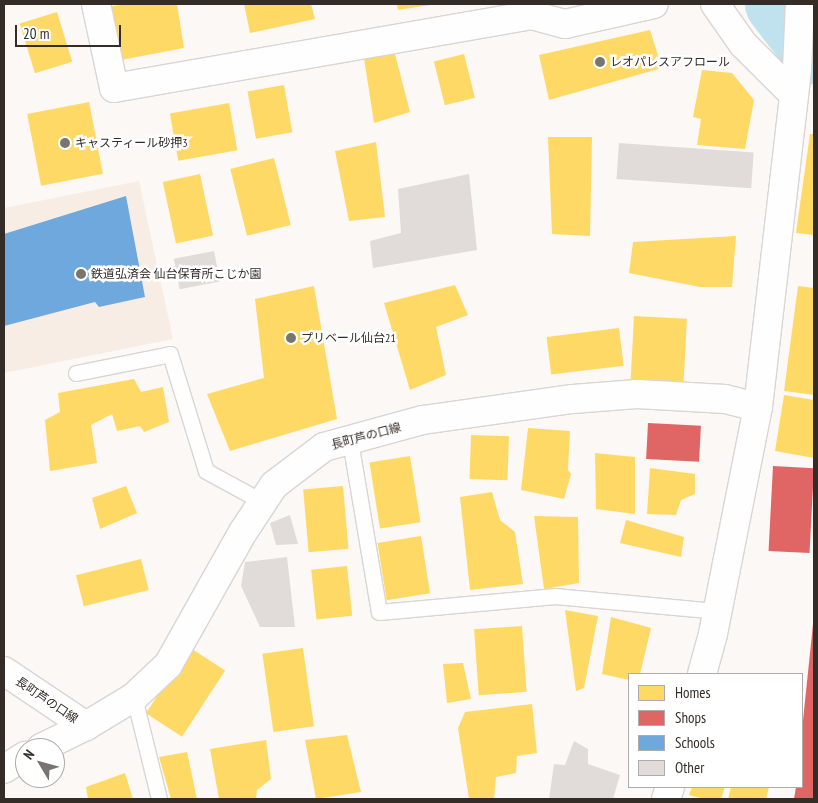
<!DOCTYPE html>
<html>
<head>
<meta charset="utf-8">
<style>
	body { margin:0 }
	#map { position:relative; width:818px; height:803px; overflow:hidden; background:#fbf8f6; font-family:"PT Sans Narrow","Noto Sans JP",sans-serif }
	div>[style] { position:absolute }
	.built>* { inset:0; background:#f7ede5 }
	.homes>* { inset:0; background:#ffd966; transform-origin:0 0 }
	.shops>* { inset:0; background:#e06666; transform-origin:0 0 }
	.schools>* { inset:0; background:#6fa8dc }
	.river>* { height:64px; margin:-32px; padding:0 32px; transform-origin:32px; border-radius:32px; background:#bfe2ee }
	.building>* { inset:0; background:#e1dcd9; transform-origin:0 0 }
	.roads { filter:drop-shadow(1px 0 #dad5d1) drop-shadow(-1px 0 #dad5d1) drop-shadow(0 1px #dad5d1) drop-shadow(0 -1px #dad5d1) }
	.service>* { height:15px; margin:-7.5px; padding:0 7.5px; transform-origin:7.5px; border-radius:7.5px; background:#fefefe }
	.minor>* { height:28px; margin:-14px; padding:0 14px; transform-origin:14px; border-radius:14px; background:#fefefe }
	.tertiary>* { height:28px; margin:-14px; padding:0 14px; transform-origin:14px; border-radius:14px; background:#fefefe }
	.dots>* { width:14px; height:14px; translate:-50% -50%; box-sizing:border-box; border:2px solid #fff; border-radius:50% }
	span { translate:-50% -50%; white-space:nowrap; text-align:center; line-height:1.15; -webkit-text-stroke:5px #fff; paint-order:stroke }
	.poi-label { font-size:12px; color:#342d27 }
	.left { translate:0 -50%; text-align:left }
	.street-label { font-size:12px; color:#342d27 }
	.frame { position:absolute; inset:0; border:5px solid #342d27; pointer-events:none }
	.legend { position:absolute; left:628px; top:673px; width:175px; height:115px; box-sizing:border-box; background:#fff; border:1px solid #aeaba9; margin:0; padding:6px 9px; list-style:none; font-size:15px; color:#342d27 }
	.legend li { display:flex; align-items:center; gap:10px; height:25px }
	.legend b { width:25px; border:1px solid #aeaba9 }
	.north { position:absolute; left:15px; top:738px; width:50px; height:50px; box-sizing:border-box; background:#fff; border:1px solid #aeaba9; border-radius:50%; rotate:307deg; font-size:14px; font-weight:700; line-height:20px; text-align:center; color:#342d27 }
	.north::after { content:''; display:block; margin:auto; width:18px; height:22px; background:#7a746f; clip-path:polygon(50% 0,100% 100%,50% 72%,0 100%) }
	.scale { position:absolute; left:15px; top:25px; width:106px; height:22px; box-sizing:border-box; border:2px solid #342d27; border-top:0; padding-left:6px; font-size:15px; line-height:18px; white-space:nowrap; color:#342d27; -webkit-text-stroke:4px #fff; paint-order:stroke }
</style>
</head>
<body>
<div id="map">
	<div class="built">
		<i style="clip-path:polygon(139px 181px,173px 339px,4px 373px,4px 208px)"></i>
	</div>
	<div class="homes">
		<i style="clip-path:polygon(129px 4px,177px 4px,184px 48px,121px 60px,112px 6px)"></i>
		<i style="clip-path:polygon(244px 4px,311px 4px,315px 19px,250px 33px)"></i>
		<i style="clip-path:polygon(397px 4px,430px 4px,430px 5px,398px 10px)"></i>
		<i style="left:57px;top:12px;width:52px;height:39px;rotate:73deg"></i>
		<i style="clip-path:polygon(650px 30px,662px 68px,549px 100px,539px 55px)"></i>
		<i style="clip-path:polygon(394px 50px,410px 112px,374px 123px,364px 58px)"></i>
		<i style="left:464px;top:54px;width:45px;height:31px;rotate:76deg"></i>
		<i style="clip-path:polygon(702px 70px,732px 73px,754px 100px,745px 149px,697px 145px,701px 119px,693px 117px)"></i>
		<i style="left:284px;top:85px;width:48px;height:37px;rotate:80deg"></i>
		<i style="left:89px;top:102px;width:73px;height:63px;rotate:79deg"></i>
		<i style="left:229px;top:103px;width:48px;height:60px;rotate:80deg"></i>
		<i style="clip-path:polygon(810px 134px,814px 134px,814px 235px,796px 233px)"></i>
		<i style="clip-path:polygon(548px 137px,592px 137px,590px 236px,552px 234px)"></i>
		<i style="clip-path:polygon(376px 142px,385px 217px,349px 221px,335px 151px)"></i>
		<i style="left:274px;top:158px;width:69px;height:45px;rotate:76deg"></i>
		<i style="left:200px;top:174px;width:63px;height:38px;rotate:78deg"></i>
		<i style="clip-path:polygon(736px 236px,732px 287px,700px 287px,629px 273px,633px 242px)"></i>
		<i style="clip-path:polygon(455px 285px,468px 315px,436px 327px,446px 375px,410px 390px,384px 303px)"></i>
		<i style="clip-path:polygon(314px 286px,337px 419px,230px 451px,207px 394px,264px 378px,255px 299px)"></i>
		<i style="clip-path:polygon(798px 286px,814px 288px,814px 395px,784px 391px)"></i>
		<i style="left:634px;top:316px;width:53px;height:65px;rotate:3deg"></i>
		<i style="left:619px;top:328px;width:38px;height:73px;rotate:83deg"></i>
		<i style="clip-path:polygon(134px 379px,141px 392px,163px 387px,169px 422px,144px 432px,140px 426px,117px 431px,112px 414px,91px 425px,97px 463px,50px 471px,45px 420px,60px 412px,58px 393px)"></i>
		<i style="clip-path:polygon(784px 395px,814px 400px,814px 458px,775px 451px)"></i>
		<i style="clip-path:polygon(528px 428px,570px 431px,568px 470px,571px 474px,564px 499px,521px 490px)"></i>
		<i style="left:471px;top:435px;width:38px;height:44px;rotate:2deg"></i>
		<i style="clip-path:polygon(595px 453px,635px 457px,635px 514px,596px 509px)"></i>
		<i style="left:410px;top:456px;width:67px;height:41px;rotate:81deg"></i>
		<i style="clip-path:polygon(650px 468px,695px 474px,695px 494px,681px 500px,676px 515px,647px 514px)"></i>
		<i style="clip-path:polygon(126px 486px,137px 513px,100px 529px,92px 498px)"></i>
		<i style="left:343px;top:486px;width:63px;height:40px;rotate:85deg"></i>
		<i style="clip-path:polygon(492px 492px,500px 520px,515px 532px,523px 584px,470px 590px,460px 497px)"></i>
		<i style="clip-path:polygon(534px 516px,578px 517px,579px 583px,544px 589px)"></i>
		<i style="clip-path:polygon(626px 520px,684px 537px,681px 557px,620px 543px)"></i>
		<i style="left:421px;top:536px;width:58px;height:44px;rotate:81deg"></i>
		<i style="left:141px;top:559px;width:32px;height:67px;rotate:76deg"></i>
		<i style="left:347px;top:566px;width:50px;height:36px;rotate:84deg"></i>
		<i style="clip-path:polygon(565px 610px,598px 616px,584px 688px,576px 691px)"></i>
		<i style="clip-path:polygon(611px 617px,651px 628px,640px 674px,629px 674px,629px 680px,602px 674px)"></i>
		<i style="left:522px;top:626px;width:66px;height:48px;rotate:86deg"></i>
		<i style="left:189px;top:647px;width:43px;height:79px;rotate:33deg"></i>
		<i style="left:303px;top:648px;width:79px;height:41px;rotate:82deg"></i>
		<i style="clip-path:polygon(463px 663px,471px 699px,447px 703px,443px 664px)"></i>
		<i style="clip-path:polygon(532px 704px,537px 753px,517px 756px,516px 773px,496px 777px,494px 799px,469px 799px,458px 728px,465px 712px)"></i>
		<i style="clip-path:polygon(347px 735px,361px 792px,316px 799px,305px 740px)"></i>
		<i style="clip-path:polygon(266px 740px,271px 779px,257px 790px,256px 799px,219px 799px,210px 749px)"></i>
		<i style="clip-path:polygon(187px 752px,197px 799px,171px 799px,159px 757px)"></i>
		<i style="clip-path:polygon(125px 773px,133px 799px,88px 799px,86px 787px)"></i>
		<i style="clip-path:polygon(692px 787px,725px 787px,721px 799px,704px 799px,689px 795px)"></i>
		<i style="clip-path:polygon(731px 787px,769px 787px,766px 799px,728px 799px)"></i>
	</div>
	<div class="shops">
		<i style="left:648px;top:423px;width:53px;height:36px;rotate:3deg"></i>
		<i style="left:773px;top:466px;width:41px;height:85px;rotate:3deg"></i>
		<i style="clip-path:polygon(813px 624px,814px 799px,794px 799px,796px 787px,802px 787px,802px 730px)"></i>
	</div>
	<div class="schools">
		<i style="clip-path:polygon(126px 196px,145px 297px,99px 307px,95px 302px,4px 326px,4px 234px)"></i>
	</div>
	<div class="river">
		<i style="left:777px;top:4px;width:61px;rotate:52.4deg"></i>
	</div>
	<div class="building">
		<i style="left:619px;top:143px;width:135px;height:36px;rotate:4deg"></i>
		<i style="clip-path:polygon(469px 174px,477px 250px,373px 268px,370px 241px,401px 233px,398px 189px)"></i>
		<i style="left:214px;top:251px;width:31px;height:41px;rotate:79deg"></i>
		<i style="clip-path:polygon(290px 515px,298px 544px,276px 545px,270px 523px)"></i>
		<i style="clip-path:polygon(287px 557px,295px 627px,260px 627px,241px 586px,245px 562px)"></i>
		<i style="clip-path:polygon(574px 741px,588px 749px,588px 764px,620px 775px,613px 799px,549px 799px,554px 764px,565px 765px)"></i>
	</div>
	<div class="roads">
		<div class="service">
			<i style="left:76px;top:373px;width:96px;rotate:-11.4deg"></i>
			<i style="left:170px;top:354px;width:122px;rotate:72.9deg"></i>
			<i style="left:206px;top:471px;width:65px;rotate:28.5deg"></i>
			<i style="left:350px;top:441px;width:173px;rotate:80.4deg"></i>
			<i style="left:379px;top:612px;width:177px;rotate:-5.2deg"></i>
			<i style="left:555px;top:596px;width:164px;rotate:5.3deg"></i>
			<i style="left:134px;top:697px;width:105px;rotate:76.2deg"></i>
		</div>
		<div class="minor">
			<i style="left:96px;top:4px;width:86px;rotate:77.9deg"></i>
			<i style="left:114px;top:88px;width:423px;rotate:-9.9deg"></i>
			<i style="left:531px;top:15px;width:35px;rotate:15deg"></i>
			<i style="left:565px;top:24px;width:91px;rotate:-12.7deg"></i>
			<i style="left:715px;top:4px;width:49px;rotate:55deg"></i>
			<i style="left:743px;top:44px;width:72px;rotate:45deg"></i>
			<i style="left:4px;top:671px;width:99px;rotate:33.9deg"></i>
			<i style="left:86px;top:726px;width:56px;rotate:-31.1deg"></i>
			<i style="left:134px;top:697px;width:47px;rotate:-43.3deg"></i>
			<i style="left:168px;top:665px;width:153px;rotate:-60.6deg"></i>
			<i style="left:243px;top:532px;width:56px;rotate:-56.6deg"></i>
			<i style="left:274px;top:485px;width:63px;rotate:-37.2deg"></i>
			<i style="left:324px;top:447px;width:103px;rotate:-15.3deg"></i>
			<i style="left:423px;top:420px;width:151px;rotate:-8deg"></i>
			<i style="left:573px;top:399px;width:64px;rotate:-4.5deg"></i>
			<i style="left:637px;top:394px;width:88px;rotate:3.3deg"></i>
			<i style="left:725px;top:399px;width:34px;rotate:14deg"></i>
			<i style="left:41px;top:748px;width:50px;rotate:-26.1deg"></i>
			<i style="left:4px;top:769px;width:25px;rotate:-32deg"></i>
		</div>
		<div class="tertiary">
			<i style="left:702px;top:674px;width:41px;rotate:-74.6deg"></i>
			<i style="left:713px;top:634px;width:231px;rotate:-78.8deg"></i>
			<i style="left:758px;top:407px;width:340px;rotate:-83.4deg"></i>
			<i style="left:797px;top:69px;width:65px;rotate:-87.4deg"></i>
			<i style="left:666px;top:799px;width:13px;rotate:-72deg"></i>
		</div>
	</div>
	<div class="dots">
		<i style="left:600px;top:62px;background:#7a746f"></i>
		<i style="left:65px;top:143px;background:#7a746f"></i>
		<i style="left:81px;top:274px;background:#7a746f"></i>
		<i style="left:291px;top:338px;background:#7a746f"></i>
	</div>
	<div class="poi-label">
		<span class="left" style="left:610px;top:62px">レオパレスアフロール</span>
		<span class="left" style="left:75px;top:143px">キャスティール砂押3</span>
		<span class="left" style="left:91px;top:274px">鉄道弘済会 仙台保育所こじか園</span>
		<span class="left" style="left:301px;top:338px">プリベール仙台21</span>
	</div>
	<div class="street-label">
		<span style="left:366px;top:436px;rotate:-15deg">長町芦の口線</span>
		<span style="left:47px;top:700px;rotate:34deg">長町芦の口線</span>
	</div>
	<div class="frame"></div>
	<ul class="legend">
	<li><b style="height:14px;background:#ffd966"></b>Homes</li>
	<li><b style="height:14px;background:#e06666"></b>Shops</li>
	<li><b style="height:14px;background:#6fa8dc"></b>Schools</li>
	<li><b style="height:14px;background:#e1dcd9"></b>Other</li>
	</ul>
	<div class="north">N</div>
	<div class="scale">20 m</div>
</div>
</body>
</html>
